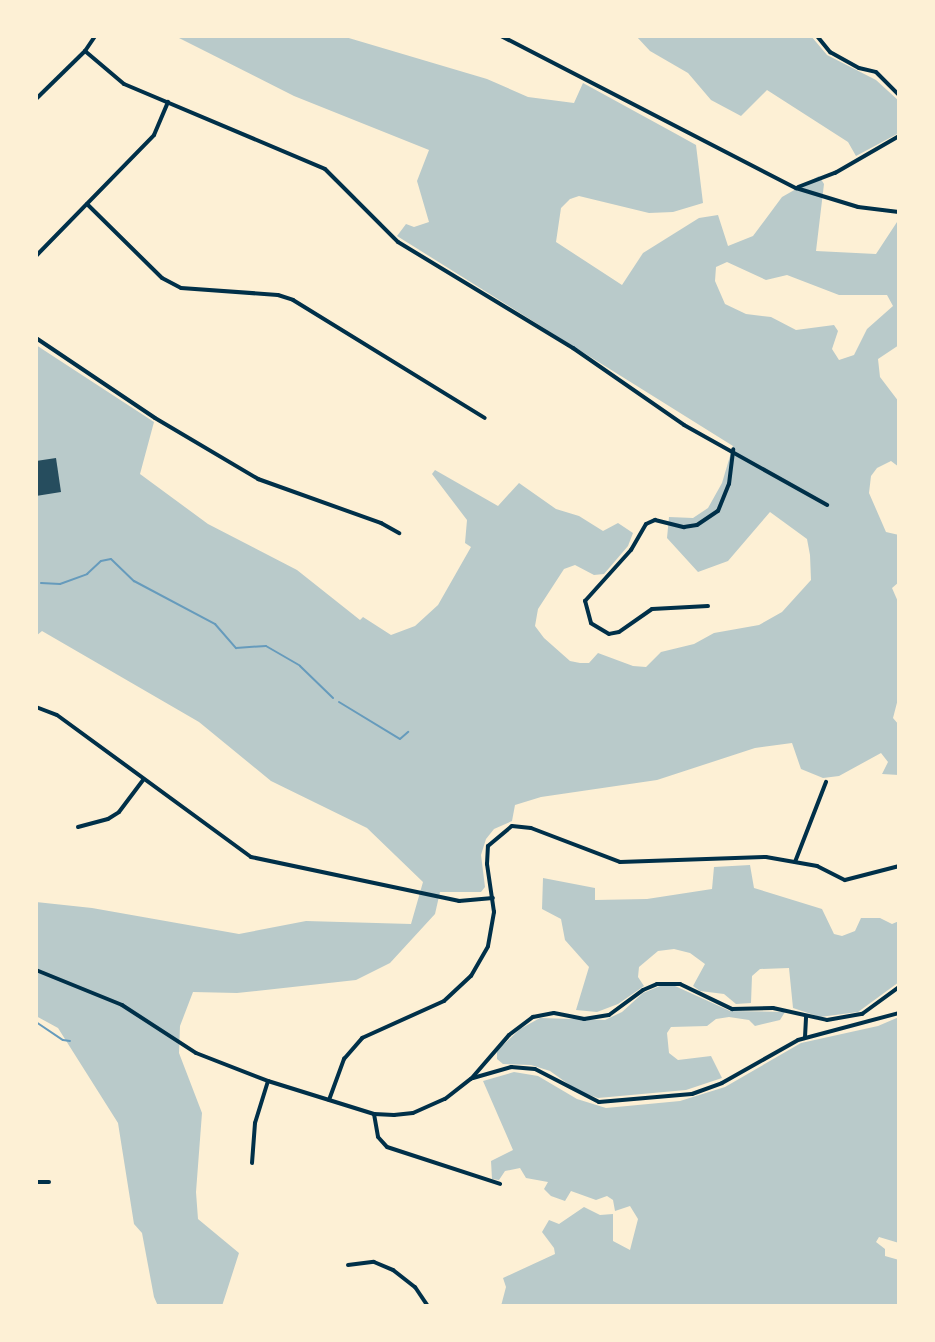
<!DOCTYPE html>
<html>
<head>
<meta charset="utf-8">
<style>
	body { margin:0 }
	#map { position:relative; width:935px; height:1342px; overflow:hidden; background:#fdf0d5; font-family:"Exo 2",sans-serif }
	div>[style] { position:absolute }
	.green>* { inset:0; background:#b9caca }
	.stream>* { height:2px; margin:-1px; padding:0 1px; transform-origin:1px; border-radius:1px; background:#669bbc }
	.building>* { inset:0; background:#264d5e }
	.minor>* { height:4px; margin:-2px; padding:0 2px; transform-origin:2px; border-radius:2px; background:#003049 }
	span { translate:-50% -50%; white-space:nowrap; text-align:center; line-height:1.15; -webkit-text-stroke:6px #fdf0d5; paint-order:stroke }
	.frame { position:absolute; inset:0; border:38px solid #fdf0d5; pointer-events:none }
</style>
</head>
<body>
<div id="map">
	<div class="green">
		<i style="clip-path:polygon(evenodd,175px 36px,342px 36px,487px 79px,528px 97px,574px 103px,583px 83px,678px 135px,696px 145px,703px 203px,673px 212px,649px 213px,579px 196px,570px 199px,561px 208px,556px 242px,622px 285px,643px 253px,699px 218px,718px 215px,728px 246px,753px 236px,782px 197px,819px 176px,824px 184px,816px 251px,876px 254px,899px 219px,899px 345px,878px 359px,880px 377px,899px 402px,899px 467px,891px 461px,877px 468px,871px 476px,869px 493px,886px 532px,899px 535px,899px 582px,892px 588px,899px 604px,899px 695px,893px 718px,899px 725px,899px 775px,882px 774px,888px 762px,881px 753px,839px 776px,823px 778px,801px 769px,792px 743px,755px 748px,657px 780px,541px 797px,515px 805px,512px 821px,494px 829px,486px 839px,481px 855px,485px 887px,481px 892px,440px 892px,435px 914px,390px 963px,356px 980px,237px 993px,193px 992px,180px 1026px,179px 1053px,202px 1113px,196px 1192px,198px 1219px,239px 1253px,222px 1306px,158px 1306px,154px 1297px,142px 1233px,134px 1224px,118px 1123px,58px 1028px,36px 1016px,36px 902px,92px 908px,239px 934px,306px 921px,411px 924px,423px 882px,367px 828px,271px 781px,199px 722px,42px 631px,36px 636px,36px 345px,154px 422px,140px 474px,208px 524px,297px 570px,360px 620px,363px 617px,391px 635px,415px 626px,438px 605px,471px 547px,465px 543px,467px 520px,432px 474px,435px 470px,498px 506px,519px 483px,556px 509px,579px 516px,603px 531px,618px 523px,633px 533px,628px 546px,604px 574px,594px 575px,575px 565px,564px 569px,538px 609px,535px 626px,544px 638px,570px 661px,580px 663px,589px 663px,598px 653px,633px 666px,646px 667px,661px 652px,694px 644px,714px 633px,759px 625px,782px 612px,811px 580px,810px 555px,807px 539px,770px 512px,728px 561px,698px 572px,667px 538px,669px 517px,693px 518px,708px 508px,722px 483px,733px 446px,397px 236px,406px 224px,414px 227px,429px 222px,417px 181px,429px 150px,294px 96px,175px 36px,727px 262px,766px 280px,787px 275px,839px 295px,887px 295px,893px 306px,867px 329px,854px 355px,839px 360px,832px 349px,838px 331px,834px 325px,796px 330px,771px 317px,746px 314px,725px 304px,715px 281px,716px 267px,727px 262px)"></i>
		<i style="clip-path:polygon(636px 36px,811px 36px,827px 55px,876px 80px,899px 101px,899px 133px,856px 156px,848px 142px,767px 90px,741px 116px,711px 100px,688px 73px,650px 51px)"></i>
		<i style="clip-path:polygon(750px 865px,754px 888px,822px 909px,834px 934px,842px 936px,855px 931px,861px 918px,880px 918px,892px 924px,899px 921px,899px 982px,858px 1012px,820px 1017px,793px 1008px,789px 968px,760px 969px,752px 976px,751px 1003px,736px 1004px,724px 994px,700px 991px,693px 986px,705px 964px,690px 953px,674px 949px,658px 951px,639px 967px,638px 977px,644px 986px,618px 1004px,597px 1012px,576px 1010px,589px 967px,565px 940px,561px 919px,542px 909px,543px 878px,595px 888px,595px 900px,647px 899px,712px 889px,714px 867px)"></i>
		<i style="clip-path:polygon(660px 986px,675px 986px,730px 1011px,785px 1012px,780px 1020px,755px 1026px,749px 1020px,729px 1017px,716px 1019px,707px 1026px,671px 1027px,667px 1033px,669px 1053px,678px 1060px,711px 1056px,722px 1078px,686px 1090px,598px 1098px,578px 1091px,550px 1071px,531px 1065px,503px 1064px,497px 1059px,497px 1051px,520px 1029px,540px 1018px,605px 1020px,622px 1012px,643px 993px)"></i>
		<i style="clip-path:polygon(899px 1017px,899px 1243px,879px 1237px,876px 1242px,885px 1249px,885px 1256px,899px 1260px,899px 1306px,501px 1306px,506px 1287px,503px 1278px,555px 1254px,554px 1248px,542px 1232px,549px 1220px,559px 1224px,584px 1207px,600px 1215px,613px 1214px,613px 1241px,630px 1250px,638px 1219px,630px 1206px,615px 1211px,613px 1200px,607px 1196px,596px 1200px,571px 1191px,565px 1201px,551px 1196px,544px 1189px,548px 1182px,526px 1178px,520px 1168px,505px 1171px,499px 1180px,492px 1179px,491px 1161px,513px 1150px,483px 1081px,514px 1072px,538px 1076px,577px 1099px,606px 1108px,680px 1101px,725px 1087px,801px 1043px,878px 1026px)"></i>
	</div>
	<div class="stream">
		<i style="left:41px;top:583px;width:19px;rotate:3deg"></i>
		<i style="left:60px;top:584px;width:29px;rotate:-20deg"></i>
		<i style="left:87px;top:574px;width:19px;rotate:-43deg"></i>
		<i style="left:101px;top:561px;width:10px;rotate:-11deg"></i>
		<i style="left:111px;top:559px;width:32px;rotate:44deg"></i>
		<i style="left:134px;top:581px;width:92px;rotate:28deg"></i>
		<i style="left:215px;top:624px;width:32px;rotate:49deg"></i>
		<i style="left:236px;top:648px;width:30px;rotate:-4deg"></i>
		<i style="left:266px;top:646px;width:39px;rotate:30deg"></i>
		<i style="left:300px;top:666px;width:46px;rotate:44.1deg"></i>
		<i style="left:339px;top:702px;width:71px;rotate:31.2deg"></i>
		<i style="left:400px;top:739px;width:11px;rotate:-41deg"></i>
		<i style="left:36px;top:1022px;width:32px;rotate:34deg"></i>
		<i style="left:63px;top:1040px;width:7px;rotate:8deg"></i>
	</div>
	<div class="building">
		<i style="clip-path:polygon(56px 458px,61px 492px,36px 496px,36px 461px)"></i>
	</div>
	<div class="minor">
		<i style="left:501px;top:36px;width:332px;rotate:27.3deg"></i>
		<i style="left:796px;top:188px;width:65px;rotate:17deg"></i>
		<i style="left:858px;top:207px;width:41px;rotate:7deg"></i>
		<i style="left:817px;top:36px;width:21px;rotate:51deg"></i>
		<i style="left:830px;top:52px;width:33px;rotate:29deg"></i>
		<i style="left:859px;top:68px;width:17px;rotate:13deg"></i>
		<i style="left:876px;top:72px;width:33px;rotate:45deg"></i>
		<i style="left:85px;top:51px;width:51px;rotate:40.2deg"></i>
		<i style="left:124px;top:84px;width:218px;rotate:22.9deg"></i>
		<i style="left:325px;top:169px;width:103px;rotate:45deg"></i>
		<i style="left:398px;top:242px;width:205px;rotate:31.2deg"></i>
		<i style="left:573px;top:348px;width:135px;rotate:34.7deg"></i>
		<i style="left:684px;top:425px;width:164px;rotate:29.2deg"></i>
		<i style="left:36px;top:99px;width:69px;rotate:-44.4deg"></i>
		<i style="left:85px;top:51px;width:18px;rotate:-56deg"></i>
		<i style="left:798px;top:187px;width:40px;rotate:-21deg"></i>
		<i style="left:835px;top:173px;width:74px;rotate:-30deg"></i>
		<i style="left:87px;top:204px;width:105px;rotate:44.6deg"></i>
		<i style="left:162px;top:278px;width:21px;rotate:28deg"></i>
		<i style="left:181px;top:288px;width:97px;rotate:4.1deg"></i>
		<i style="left:278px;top:295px;width:16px;rotate:18deg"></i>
		<i style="left:293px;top:300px;width:225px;rotate:31.6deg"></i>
		<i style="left:36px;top:256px;width:169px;rotate:-45.7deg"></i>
		<i style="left:154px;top:135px;width:36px;rotate:-67deg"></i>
		<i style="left:36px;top:338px;width:143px;rotate:33.9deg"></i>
		<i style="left:155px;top:418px;width:120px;rotate:30.6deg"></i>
		<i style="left:258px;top:479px;width:131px;rotate:19.7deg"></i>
		<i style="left:381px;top:523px;width:21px;rotate:29deg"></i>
		<i style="left:708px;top:606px;width:56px;rotate:176.9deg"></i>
		<i style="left:652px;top:609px;width:40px;rotate:145.1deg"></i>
		<i style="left:619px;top:632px;width:10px;rotate:169deg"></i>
		<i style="left:609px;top:634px;width:21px;rotate:-149deg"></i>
		<i style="left:591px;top:623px;width:23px;rotate:-105deg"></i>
		<i style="left:585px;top:601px;width:69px;rotate:-48deg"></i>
		<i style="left:631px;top:550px;width:30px;rotate:-60deg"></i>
		<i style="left:646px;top:524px;width:10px;rotate:-24deg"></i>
		<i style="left:655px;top:520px;width:30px;rotate:14deg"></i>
		<i style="left:684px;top:527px;width:13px;rotate:-9deg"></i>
		<i style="left:697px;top:525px;width:25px;rotate:-34deg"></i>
		<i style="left:718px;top:511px;width:29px;rotate:-68deg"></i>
		<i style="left:729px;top:484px;width:35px;rotate:-83deg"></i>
		<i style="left:36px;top:707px;width:22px;rotate:21deg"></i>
		<i style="left:57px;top:715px;width:240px;rotate:36.2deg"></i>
		<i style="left:251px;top:857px;width:213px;rotate:11.9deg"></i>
		<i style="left:459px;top:901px;width:34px;rotate:-5deg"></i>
		<i style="left:78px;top:827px;width:31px;rotate:-15deg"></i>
		<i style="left:108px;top:819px;width:13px;rotate:-32deg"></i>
		<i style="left:119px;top:812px;width:40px;rotate:-53deg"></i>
		<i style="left:795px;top:862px;width:86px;rotate:-68.8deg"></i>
		<i style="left:36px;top:970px;width:93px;rotate:22.1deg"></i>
		<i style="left:122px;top:1005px;width:88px;rotate:33deg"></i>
		<i style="left:196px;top:1053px;width:77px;rotate:21.3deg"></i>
		<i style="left:268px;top:1081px;width:111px;rotate:17.3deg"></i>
		<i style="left:374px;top:1114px;width:20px;rotate:3deg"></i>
		<i style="left:394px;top:1115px;width:19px;rotate:-6deg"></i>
		<i style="left:413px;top:1113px;width:35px;rotate:-24deg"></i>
		<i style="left:445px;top:1099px;width:33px;rotate:-38deg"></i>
		<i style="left:471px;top:1079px;width:58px;rotate:-49.2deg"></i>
		<i style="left:509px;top:1035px;width:30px;rotate:-37deg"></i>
		<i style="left:533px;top:1017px;width:21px;rotate:-11deg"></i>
		<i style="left:554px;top:1013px;width:31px;rotate:11deg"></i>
		<i style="left:584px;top:1019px;width:25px;rotate:-9deg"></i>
		<i style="left:609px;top:1015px;width:42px;rotate:-36.3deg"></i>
		<i style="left:643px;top:990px;width:15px;rotate:-23deg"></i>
		<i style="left:657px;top:984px;width:23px"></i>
		<i style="left:680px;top:984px;width:58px;rotate:25.7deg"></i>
		<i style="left:732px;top:1009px;width:41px;rotate:-1.4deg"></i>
		<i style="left:773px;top:1008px;width:55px;rotate:12.5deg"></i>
		<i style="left:827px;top:1020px;width:36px;rotate:-10deg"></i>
		<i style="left:862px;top:1014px;width:46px;rotate:-36.1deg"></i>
		<i style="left:805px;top:1037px;width:20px;rotate:-87deg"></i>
		<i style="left:473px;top:1078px;width:40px;rotate:-16deg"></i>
		<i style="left:511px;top:1067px;width:24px;rotate:5deg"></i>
		<i style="left:535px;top:1069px;width:72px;rotate:27.3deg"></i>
		<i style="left:599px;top:1102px;width:93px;rotate:-4.9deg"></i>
		<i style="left:692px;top:1094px;width:32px;rotate:-20deg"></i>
		<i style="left:722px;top:1083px;width:87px;rotate:-29.5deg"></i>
		<i style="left:798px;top:1040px;width:105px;rotate:-15deg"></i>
		<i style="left:329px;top:1100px;width:44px;rotate:-69.9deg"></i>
		<i style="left:344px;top:1059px;width:28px;rotate:-49deg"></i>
		<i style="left:362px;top:1038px;width:90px;rotate:-24.3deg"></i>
		<i style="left:444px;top:1001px;width:37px;rotate:-43deg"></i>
		<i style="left:471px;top:976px;width:34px;rotate:-60deg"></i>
		<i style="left:488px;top:946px;width:35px;rotate:-80deg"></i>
		<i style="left:494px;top:912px;width:49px;rotate:-98.3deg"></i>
		<i style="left:487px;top:864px;width:18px;rotate:-87deg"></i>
		<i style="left:488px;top:846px;width:31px;rotate:-40deg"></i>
		<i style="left:512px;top:826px;width:19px;rotate:6deg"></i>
		<i style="left:531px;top:828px;width:95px;rotate:20.9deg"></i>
		<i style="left:620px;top:862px;width:146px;rotate:-2deg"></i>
		<i style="left:766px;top:857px;width:52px;rotate:10deg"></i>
		<i style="left:817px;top:866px;width:31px;rotate:27deg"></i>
		<i style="left:845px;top:880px;width:56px;rotate:-14.5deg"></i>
		<i style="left:374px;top:1114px;width:23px;rotate:80deg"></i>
		<i style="left:378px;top:1137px;width:13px;rotate:48deg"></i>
		<i style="left:387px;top:1147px;width:119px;rotate:18.1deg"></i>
		<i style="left:252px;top:1163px;width:40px;rotate:-85.7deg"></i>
		<i style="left:255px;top:1123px;width:44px;rotate:-72.8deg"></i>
		<i style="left:36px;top:1182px;width:13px"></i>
		<i style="left:348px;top:1265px;width:26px;rotate:-7deg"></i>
		<i style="left:374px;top:1262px;width:21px;rotate:23deg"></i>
		<i style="left:393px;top:1270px;width:28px;rotate:38deg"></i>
		<i style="left:415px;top:1287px;width:23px;rotate:56deg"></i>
	</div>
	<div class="frame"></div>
</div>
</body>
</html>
